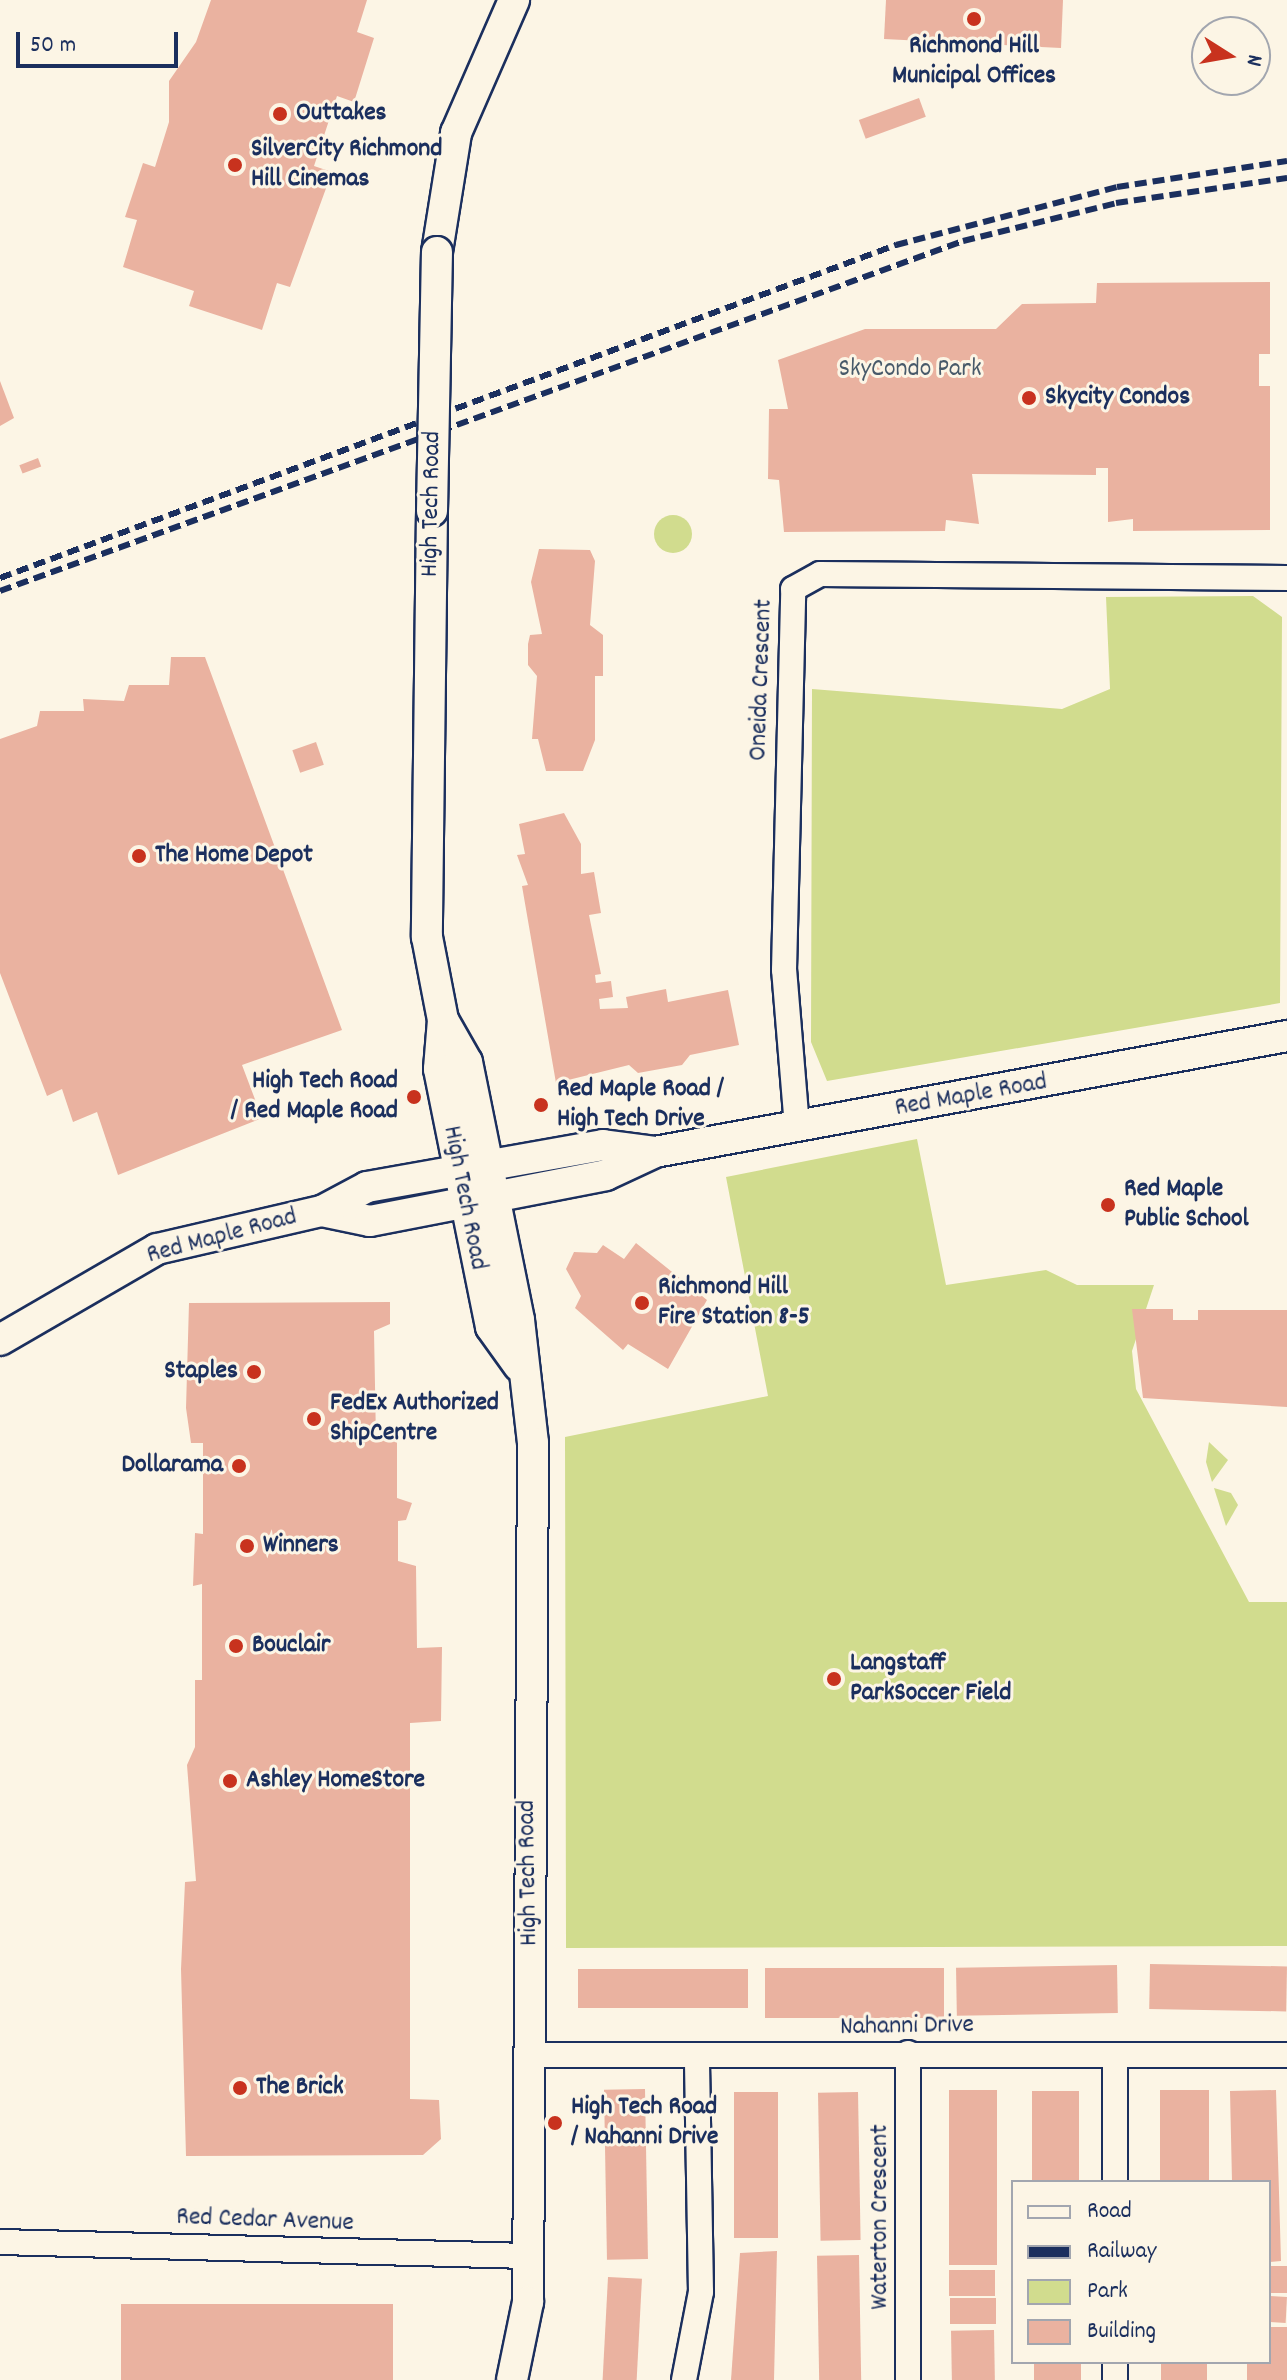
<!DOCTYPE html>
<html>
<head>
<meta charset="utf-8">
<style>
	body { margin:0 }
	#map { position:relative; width:1287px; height:2380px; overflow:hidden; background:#fcf5e5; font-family:Dekko,sans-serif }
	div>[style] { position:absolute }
	.green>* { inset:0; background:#d1dc8e }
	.round { border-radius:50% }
	.building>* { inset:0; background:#eab2a0; transform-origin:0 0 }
	.roads { filter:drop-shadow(2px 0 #1b2f5e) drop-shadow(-2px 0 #1b2f5e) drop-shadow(0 2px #1b2f5e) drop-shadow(0 -2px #1b2f5e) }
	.minor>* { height:24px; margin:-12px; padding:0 12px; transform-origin:12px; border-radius:12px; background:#fcf5e5 }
	.tertiary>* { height:30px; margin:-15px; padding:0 15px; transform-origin:15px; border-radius:15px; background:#fcf5e5 }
	.rail>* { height:6px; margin-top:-3px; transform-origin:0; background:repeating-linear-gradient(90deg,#1b2f5e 0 12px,transparent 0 18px) }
	.bridges { filter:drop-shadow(2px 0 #1b2f5e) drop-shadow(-2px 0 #1b2f5e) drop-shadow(0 2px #1b2f5e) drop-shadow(0 -2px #1b2f5e) }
	.tertiary-bridge>* { height:30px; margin:-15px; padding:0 15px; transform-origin:15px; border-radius:15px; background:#fcf5e5 }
	.dots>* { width:22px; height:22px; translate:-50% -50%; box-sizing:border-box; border:4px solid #fcf5e5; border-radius:50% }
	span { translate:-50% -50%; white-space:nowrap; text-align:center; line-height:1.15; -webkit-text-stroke:6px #fcf5e5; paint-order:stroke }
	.poi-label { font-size:26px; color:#1b2f5e; font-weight:700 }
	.left { translate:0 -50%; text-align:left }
	.right { translate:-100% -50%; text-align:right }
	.park-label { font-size:26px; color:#485a6a }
	.street-label { font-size:26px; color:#1b2f5e }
	.legend { position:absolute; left:1011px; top:2180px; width:260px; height:184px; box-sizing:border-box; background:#fcf5e5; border:2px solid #a2a6af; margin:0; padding:10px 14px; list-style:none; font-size:24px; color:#1b2f5e }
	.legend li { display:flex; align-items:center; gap:16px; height:40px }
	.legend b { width:40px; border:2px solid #a2a6af }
	.north { position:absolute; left:1191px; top:16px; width:80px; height:80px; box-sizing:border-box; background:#fcf5e5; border:2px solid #a2a6af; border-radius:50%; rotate:101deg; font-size:22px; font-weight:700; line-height:32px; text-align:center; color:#1b2f5e }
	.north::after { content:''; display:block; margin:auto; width:28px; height:36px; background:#c8321e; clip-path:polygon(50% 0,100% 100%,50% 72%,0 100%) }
	.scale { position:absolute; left:16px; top:32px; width:162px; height:36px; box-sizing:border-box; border:4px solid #1b2f5e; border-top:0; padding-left:10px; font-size:24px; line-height:28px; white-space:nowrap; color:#1b2f5e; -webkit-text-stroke:6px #fcf5e5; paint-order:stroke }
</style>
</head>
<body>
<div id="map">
	<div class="green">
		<i class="round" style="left:654px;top:515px;width:38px;height:38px"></i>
		<i style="clip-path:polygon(1253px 596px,1282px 617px,1280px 1003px,827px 1081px,811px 1042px,812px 689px,1062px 709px,1110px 689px,1106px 597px)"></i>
		<i style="clip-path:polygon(917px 1139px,946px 1285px,1046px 1270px,1077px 1285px,1154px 1285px,1132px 1351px,1136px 1389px,1249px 1602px,1287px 1602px,1287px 1946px,566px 1948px,565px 1437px,768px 1396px,726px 1177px)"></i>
		<i style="clip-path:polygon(1209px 1442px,1228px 1460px,1212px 1482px,1206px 1462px)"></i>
		<i style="clip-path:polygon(1214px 1488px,1231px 1493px,1238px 1505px,1226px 1526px)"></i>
	</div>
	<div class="building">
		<i style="clip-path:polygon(211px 0,367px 0,357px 32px,374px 38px,354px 102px,337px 96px,314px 166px,332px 172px,290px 287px,277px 283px,262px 330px,189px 306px,194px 291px,123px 267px,137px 220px,125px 217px,143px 163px,155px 167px,169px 122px,169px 81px,196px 42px)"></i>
		<i style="clip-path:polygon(886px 0,1063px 0,1061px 48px,884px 39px)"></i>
		<i style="left:919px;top:98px;width:20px;height:64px;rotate:70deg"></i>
		<i style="clip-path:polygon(1270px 282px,1270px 354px,1259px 354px,1259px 386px,1270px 386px,1270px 530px,1133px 531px,1133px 519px,1108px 522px,1108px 468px,1096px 468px,1096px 475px,972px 474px,979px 524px,946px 520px,945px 531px,784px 532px,779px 480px,768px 479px,769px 409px,788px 409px,778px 360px,865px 329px,996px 329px,1022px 304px,1096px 303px,1097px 283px)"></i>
		<i style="clip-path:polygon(0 381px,14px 418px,0 426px)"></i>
		<i style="left:38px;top:458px;width:9px;height:20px;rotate:69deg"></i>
		<i style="clip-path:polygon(539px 549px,590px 550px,595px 561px,590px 625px,603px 635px,603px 676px,595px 676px,595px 740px,583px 771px,546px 771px,538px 739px,532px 739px,537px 676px,528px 665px,528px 644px,530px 635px,542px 634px,531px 582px)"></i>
		<i style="clip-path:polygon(171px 657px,205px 657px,342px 1030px,242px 1065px,262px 1118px,118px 1175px,97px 1112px,73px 1122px,62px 1089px,47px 1096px,0 973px,0 739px,37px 726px,40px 711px,84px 711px,83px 699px,124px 701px,129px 685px,169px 685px)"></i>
		<i style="left:316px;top:742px;width:24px;height:25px;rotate:71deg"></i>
		<i style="clip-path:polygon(564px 813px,581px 844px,581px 874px,594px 872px,601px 913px,589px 915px,601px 974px,595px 975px,596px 983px,611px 981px,613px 997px,599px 999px,600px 1009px,628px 1008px,626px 997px,666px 989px,668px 1002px,728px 990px,739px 1045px,690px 1055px,682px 1065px,638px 1073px,629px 1065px,556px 1083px,522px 886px,528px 885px,517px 855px,525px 854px,519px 824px)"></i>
		<i style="clip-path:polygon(636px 1243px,707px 1300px,668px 1369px,628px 1344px,623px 1350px,575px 1308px,581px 1296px,566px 1269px,574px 1252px,597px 1253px,603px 1245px,624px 1259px)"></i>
		<i style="clip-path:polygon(390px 1302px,390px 1324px,374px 1331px,376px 1440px,397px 1440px,397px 1498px,412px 1503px,406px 1520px,398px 1521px,398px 1561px,416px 1566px,417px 1648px,442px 1647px,441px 1721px,410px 1723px,410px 2099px,439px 2100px,441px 2139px,423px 2155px,186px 2156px,181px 1969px,185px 1882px,196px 1881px,187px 1765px,195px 1747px,195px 1680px,202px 1680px,202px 1584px,193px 1586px,195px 1533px,203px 1534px,203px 1443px,191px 1443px,186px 1408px,189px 1303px)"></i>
		<i style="clip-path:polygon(1132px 1309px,1173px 1309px,1173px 1320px,1198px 1320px,1198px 1310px,1287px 1310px,1287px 1407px,1143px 1398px)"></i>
		<i style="left:1150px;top:1964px;width:137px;height:45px;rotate:1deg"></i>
		<i style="left:1117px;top:1965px;width:48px;height:161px;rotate:89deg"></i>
		<i style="left:765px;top:1968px;width:179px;height:50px"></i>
		<i style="left:748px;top:1969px;width:39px;height:170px;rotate:90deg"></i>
		<i style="left:645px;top:2089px;width:170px;height:41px;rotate:89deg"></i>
		<i style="left:949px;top:2090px;width:48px;height:175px"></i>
		<i style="left:1160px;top:2090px;width:49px;height:92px"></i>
		<i style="clip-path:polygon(1276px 2090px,1281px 2261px,1269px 2262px,1269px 2182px,1232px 2182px,1230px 2091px)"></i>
		<i style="left:1032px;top:2091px;width:47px;height:91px"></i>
		<i style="left:734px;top:2092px;width:44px;height:146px"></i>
		<i style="left:858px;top:2092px;width:148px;height:40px;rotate:89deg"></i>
		<i style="clip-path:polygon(777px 2251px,774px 2380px,731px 2380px,740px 2253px)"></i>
		<i style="left:859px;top:2255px;width:125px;height:42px;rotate:89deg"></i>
		<i style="left:1269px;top:2266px;width:18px;height:27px"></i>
		<i style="left:949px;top:2270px;width:46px;height:26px"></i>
		<i style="left:608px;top:2277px;width:34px;height:105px;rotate:3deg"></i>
		<i style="left:1269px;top:2296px;width:18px;height:26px;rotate:3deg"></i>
		<i style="left:996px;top:2298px;width:26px;height:46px;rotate:90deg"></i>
		<i style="left:121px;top:2304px;width:272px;height:76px"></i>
		<i style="clip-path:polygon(1269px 2327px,1287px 2327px,1287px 2380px,1247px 2380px,1247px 2362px,1269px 2362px)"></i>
		<i style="left:994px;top:2330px;width:50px;height:43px;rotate:89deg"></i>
		<i style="left:1034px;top:2362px;width:47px;height:18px"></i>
		<i style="left:1161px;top:2362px;width:46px;height:18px"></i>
	</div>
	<div class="roads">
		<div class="minor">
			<i style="left:797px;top:1127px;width:158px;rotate:-94.7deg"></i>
			<i style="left:784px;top:970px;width:381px;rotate:-88.6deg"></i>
			<i style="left:793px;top:589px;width:31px;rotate:-29deg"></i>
			<i style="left:820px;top:574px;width:467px;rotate:0.5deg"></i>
			<i style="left:908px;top:2053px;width:327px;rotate:90deg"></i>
			<i style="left:528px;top:2055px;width:759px"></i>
			<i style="left:1115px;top:2182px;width:127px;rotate:-90deg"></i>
			<i style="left:0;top:2242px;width:528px;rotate:1.52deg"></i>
			<i style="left:684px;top:2380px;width:90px;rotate:-79.1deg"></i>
			<i style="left:701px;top:2292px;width:234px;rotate:-91deg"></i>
			<i style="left:1115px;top:2380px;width:18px;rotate:-90deg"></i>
		</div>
		<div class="tertiary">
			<i style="left:437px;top:252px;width:121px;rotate:-80.9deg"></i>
			<i style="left:456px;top:133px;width:145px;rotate:-66.4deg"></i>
			<i style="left:432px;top:511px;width:426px;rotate:90.7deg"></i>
			<i style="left:427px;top:937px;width:85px;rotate:79.1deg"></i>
			<i style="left:443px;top:1020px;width:49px;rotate:94.7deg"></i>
			<i style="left:439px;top:1069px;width:263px;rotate:78.6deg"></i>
			<i style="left:491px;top:1327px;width:48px;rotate:54.3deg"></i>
			<i style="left:443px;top:1020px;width:48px;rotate:60.3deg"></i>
			<i style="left:467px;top:1062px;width:263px;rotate:78.6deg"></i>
			<i style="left:519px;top:1320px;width:124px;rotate:83.5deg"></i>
			<i style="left:533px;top:1443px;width:859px;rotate:90.33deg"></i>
			<i style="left:528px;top:2302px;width:80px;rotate:101.6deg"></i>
			<i style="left:322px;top:1211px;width:49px;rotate:11.8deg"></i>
			<i style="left:370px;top:1221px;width:240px;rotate:-11deg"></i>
			<i style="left:606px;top:1175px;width:54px;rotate:-25.1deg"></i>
			<i style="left:655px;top:1152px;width:643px;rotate:-10.4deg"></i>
			<i style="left:0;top:1340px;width:181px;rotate:-30.1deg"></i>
			<i style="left:157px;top:1249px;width:169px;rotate:-13deg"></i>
			<i style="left:322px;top:1211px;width:51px;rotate:-28.1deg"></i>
			<i style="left:367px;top:1187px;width:240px;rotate:-10.1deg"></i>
			<i style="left:603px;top:1145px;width:52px;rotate:7.7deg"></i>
		</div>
	</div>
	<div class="rail">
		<i style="left:0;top:578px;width:956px;rotate:-20.39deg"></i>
		<i style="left:896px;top:245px;width:228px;rotate:-14.7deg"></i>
		<i style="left:1117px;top:187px;width:172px;rotate:-8.7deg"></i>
		<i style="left:0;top:591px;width:1025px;rotate:-19.97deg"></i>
		<i style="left:963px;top:241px;width:158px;rotate:-13.9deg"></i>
		<i style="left:1116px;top:203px;width:173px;rotate:-8.3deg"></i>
	</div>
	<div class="bridges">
		<div class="tertiary-bridge">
			<i style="left:432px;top:511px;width:259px;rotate:-88.9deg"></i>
		</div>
	</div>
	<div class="dots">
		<i style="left:974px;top:19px;background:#c8321e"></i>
		<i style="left:280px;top:114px;background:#c8321e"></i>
		<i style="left:235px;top:165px;background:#c8321e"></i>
		<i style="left:1029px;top:398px;background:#c8321e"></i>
		<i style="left:139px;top:856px;background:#c8321e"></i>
		<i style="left:414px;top:1097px;background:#c8321e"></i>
		<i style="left:541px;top:1105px;background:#c8321e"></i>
		<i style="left:1108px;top:1205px;background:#c8321e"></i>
		<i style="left:642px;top:1303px;background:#c8321e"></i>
		<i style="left:254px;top:1372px;background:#c8321e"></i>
		<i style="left:314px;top:1419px;background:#c8321e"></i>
		<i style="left:239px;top:1466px;background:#c8321e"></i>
		<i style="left:247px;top:1546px;background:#c8321e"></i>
		<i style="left:236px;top:1646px;background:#c8321e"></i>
		<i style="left:834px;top:1679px;background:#c8321e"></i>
		<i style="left:230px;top:1781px;background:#c8321e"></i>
		<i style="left:240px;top:2088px;background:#c8321e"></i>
		<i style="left:555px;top:2123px;background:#c8321e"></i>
	</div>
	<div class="poi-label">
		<span style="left:974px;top:62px">Richmond Hill<br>Municipal Offices</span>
		<span class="left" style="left:296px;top:114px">Outtakes</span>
		<span class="left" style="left:251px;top:165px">SilverCity Richmond<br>Hill Cinemas</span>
		<span class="left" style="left:1045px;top:398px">Skycity Condos</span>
		<span class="left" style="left:155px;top:856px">The Home Depot</span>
		<span class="right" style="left:398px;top:1097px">High Tech Road<br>/ Red Maple Road</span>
		<span class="left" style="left:557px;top:1105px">Red Maple Road /<br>High Tech Drive</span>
		<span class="left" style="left:1124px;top:1205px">Red Maple<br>Public School</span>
		<span class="left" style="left:658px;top:1303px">Richmond Hill<br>Fire Station 8-5</span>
		<span class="right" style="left:238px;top:1372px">Staples</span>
		<span class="left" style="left:330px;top:1419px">FedEx Authorized<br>ShipCentre</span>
		<span class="right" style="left:223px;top:1466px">Dollarama</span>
		<span class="left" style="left:263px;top:1546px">Winners</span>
		<span class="left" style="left:252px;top:1646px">Bouclair</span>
		<span class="left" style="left:850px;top:1679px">Langstaff<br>ParkSoccer Field</span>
		<span class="left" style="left:246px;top:1781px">Ashley HomeStore</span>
		<span class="left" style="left:256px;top:2088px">The Brick</span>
		<span class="left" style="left:571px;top:2123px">High Tech Road<br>/ Nahanni Drive</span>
	</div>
	<div class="park-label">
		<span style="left:910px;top:370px">SkyCondo Park</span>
	</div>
	<div class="street-label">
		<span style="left:432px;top:504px;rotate:-89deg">High Tech Road</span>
		<span style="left:762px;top:680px;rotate:-88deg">Oneida Crescent</span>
		<span style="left:971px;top:1096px;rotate:-10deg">Red Maple Road</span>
		<span style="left:464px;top:1198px;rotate:79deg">High Tech Road</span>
		<span style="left:222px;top:1237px;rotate:-15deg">Red Maple Road</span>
		<span style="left:529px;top:1873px;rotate:-91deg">High Tech Road</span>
		<span style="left:907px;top:2027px;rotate:-1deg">Nahanni Drive</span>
		<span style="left:881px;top:2217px;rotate:-90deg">Waterton Crescent</span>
		<span style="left:265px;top:2221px;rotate:2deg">Red Cedar Avenue</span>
	</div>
	<ul class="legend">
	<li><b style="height:10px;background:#fcf5e5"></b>Road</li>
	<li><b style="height:10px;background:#1b2f5e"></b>Railway</li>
	<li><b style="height:22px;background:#d1dc8e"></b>Park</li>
	<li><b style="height:22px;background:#eab2a0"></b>Building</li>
	</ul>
	<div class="north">N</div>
	<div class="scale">50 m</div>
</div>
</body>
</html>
